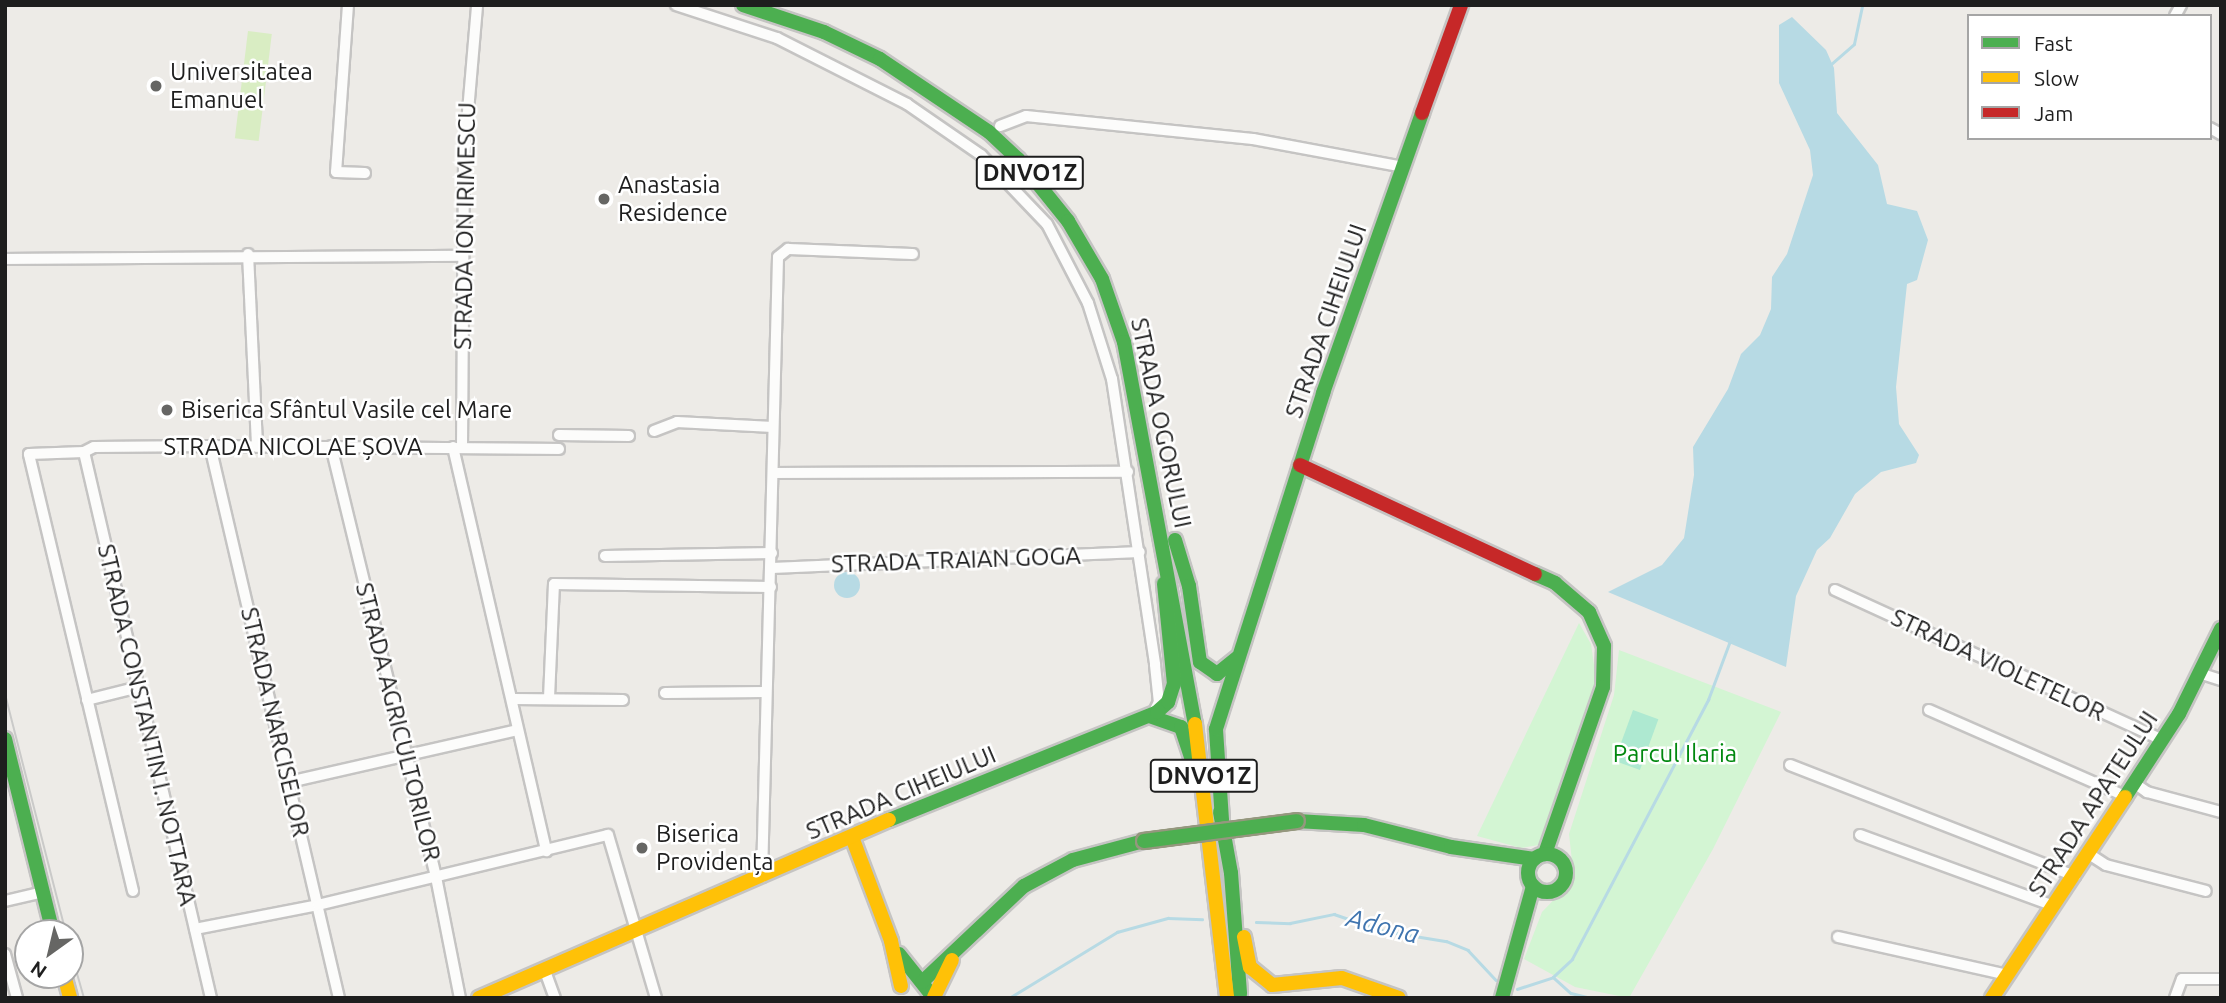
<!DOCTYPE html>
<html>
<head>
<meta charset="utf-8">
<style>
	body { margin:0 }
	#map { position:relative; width:2226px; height:1003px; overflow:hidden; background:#edebe7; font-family:Ubuntu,sans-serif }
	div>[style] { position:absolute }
	.grass>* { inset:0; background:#d9edc3; transform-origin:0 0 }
	.park>* { inset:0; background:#d3f5d3 }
	.pitch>* { inset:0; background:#aee9d1; transform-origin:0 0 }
	.water>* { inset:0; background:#b7dae4 }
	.round { border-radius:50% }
	.stream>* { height:2.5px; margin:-1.25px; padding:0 1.25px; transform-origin:1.25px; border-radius:1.25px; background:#b7dae4 }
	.roads { filter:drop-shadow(2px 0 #c5c4c3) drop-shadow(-2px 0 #c5c4c3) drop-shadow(0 2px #c5c4c3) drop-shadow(0 -2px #c5c4c3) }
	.street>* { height:10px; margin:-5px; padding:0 5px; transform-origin:5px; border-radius:5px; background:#fcfcfb }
	.fast>* { height:14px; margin:-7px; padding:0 7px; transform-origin:7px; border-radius:7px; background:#4caf50 }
	.fast>.ring { margin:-7px; padding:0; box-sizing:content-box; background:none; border:14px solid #4caf50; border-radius:50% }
	.slow>* { height:14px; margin:-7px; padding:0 7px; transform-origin:7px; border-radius:7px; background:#ffc107 }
	.jam>* { height:14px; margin:-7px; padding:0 7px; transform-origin:7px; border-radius:7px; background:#c62828 }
	.tram>* { height:2px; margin:-1px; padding:0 1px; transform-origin:1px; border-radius:1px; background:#cacac9 }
	.bridges { filter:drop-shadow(2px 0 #95977e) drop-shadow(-2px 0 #95977e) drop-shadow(0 2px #95977e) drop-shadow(0 -2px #95977e) }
	.fast-bridge>* { height:14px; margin:-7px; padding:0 7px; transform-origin:7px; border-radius:7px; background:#4caf50 }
	.dots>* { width:19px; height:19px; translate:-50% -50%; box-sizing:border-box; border:4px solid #fff; border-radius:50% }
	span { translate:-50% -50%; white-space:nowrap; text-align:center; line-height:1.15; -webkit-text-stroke:5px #fff; paint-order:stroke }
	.shield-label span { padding:2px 5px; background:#fff; border:2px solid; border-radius:5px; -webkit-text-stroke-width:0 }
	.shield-label { font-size:23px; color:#1e1e1e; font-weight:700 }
	.poi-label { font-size:24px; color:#1e1e1e }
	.left { translate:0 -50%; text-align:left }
	.street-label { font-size:24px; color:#1e1e1e }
	.park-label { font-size:24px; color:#01880f }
	.water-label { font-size:26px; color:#4075af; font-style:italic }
	.frame { position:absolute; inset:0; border:7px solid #1e1e1e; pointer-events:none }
	.legend { position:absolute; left:1967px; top:14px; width:245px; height:126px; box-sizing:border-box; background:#fff; border:2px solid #a5a5a5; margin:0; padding:9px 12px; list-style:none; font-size:21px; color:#1e1e1e }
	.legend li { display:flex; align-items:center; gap:14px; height:35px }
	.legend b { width:35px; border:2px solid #a5a5a5 }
	.north { position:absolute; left:14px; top:919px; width:70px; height:70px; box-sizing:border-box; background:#fff; border:2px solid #a5a5a5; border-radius:50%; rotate:214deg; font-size:19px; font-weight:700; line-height:28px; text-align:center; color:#1e1e1e }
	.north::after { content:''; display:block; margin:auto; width:24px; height:32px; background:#666664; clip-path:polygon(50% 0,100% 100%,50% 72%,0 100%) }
</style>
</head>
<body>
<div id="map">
	<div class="grass">
		<i style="left:248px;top:31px;width:24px;height:108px;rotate:7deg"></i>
	</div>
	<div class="park">
		<i style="clip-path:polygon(1579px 623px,1591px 644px,1596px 679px,1548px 836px,1539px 845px,1521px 848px,1477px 836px)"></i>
		<i style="clip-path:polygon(1619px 650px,1781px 712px,1713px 849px,1629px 998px,1575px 987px,1524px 959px,1542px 912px,1574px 879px,1569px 834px,1614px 695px)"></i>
	</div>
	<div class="pitch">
		<i style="left:1633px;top:710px;width:27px;height:54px;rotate:20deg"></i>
	</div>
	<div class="water">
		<i style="clip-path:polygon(1792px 17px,1826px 50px,1834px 68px,1837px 113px,1878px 165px,1887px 204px,1917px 211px,1928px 240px,1917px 280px,1907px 284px,1896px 387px,1899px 424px,1919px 455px,1916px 463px,1881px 472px,1855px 494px,1830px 538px,1817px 550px,1796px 596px,1786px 667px,1608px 592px,1662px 565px,1684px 538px,1694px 475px,1693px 447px,1728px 389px,1741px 354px,1760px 335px,1771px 309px,1772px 277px,1787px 254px,1813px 175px,1810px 150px,1779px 83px,1779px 25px)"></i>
		<i class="round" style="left:834px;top:572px;width:26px;height:26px"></i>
	</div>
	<div class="stream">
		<i style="left:1829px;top:66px;width:33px;rotate:-41deg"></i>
		<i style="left:1854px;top:44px;width:40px;rotate:-78deg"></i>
		<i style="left:1256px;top:922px;width:34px;rotate:2deg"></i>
		<i style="left:1290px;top:923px;width:45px;rotate:-11.6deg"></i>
		<i style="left:1334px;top:914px;width:53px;rotate:18.8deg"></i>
		<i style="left:1384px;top:931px;width:63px;rotate:9.2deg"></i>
		<i style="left:1446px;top:941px;width:24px;rotate:22deg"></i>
		<i style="left:1468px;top:950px;width:41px;rotate:47deg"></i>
		<i style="left:1553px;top:977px;width:26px;rotate:-43deg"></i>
		<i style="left:1572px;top:959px;width:293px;rotate:-62.3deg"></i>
		<i style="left:1708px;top:700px;width:66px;rotate:-69.6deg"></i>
		<i style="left:1517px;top:989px;width:38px;rotate:-18deg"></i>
		<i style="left:1553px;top:977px;width:24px;rotate:42deg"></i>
		<i style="left:1571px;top:993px;width:21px;rotate:14deg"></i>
		<i style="left:1009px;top:998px;width:127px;rotate:-31.4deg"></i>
		<i style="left:1117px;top:932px;width:53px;rotate:-15.4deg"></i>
		<i style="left:1168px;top:918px;width:34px;rotate:2deg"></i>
	</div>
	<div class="roads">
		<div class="street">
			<i style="left:348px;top:5px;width:167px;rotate:94.1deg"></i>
			<i style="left:336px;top:172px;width:29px;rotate:2deg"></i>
			<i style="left:676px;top:5px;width:106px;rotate:18.1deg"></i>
			<i style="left:777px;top:38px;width:146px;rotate:26.9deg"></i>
			<i style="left:907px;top:104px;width:90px;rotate:34.6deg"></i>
			<i style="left:981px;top:155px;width:95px;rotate:46.3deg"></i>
			<i style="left:1047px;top:224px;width:89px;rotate:62.6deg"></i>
			<i style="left:1088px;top:303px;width:80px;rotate:72.5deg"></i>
			<i style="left:1112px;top:379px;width:289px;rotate:81.4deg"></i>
			<i style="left:1155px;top:665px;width:37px;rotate:84deg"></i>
			<i style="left:1159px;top:702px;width:11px;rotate:117deg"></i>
			<i style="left:2175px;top:16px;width:13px;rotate:-61deg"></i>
			<i style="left:1000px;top:126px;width:28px;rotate:-21deg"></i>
			<i style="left:1026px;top:116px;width:228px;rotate:5.8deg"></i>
			<i style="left:1253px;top:139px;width:154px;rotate:10.5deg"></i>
			<i style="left:2210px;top:128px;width:13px;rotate:29deg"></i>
			<i style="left:248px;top:254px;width:193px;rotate:87.3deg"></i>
			<i style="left:5px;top:259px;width:457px;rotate:-0.4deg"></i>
			<i style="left:654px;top:431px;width:25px;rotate:-21deg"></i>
			<i style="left:677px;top:422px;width:96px;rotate:3deg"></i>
			<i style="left:559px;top:435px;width:70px;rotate:0.8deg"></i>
			<i style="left:210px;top:446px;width:567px;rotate:76.85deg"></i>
			<i style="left:331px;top:446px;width:444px;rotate:76.3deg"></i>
			<i style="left:436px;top:877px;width:123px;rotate:78.8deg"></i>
			<i style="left:453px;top:447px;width:415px;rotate:77deg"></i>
			<i style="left:462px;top:448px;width:290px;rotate:-89.6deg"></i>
			<i style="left:464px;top:158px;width:154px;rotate:-85.1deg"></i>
			<i style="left:84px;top:452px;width:561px;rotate:76.91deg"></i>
			<i style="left:774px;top:473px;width:354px;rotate:-0.2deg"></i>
			<i style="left:605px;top:556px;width:167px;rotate:-1deg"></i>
			<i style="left:772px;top:568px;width:368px;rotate:-2.5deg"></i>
			<i style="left:1835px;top:590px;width:360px;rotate:24.6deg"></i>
			<i style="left:2199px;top:673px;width:23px;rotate:18deg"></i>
			<i style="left:665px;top:693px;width:100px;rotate:-0.6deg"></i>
			<i style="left:549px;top:698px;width:114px;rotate:-87.5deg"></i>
			<i style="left:554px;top:584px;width:217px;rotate:0.8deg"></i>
			<i style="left:513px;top:699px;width:110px;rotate:0.5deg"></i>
			<i style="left:87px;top:700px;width:54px;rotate:-14deg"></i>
			<i style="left:1929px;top:710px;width:214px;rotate:23.7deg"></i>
			<i style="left:1790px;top:765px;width:306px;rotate:21.3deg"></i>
			<i style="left:289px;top:782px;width:234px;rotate:-12.8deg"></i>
			<i style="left:2134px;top:783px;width:16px;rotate:35deg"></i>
			<i style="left:2147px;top:792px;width:77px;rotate:15.1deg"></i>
			<i style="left:1860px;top:835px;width:207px;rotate:20.1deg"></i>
			<i style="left:2089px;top:854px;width:20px;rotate:33deg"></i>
			<i style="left:2106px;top:865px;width:103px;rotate:14.6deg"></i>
			<i style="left:762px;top:877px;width:620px;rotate:-88.52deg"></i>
			<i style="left:778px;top:257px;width:13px;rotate:-39deg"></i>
			<i style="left:788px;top:249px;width:125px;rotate:2.3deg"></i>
			<i style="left:133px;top:891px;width:449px;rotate:-103.4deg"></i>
			<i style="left:29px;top:454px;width:55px;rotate:-2.1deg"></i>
			<i style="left:84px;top:452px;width:11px;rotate:-27deg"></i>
			<i style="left:94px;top:447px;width:116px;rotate:-0.5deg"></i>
			<i style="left:210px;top:446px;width:349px;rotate:0.5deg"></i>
			<i style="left:5px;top:901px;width:39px;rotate:-13deg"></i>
			<i style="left:195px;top:929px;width:125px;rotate:-11deg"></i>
			<i style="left:318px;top:905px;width:298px;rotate:-13.6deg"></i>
			<i style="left:608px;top:835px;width:170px;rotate:73.6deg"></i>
			<i style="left:1838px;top:937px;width:174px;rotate:12.6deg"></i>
			<i style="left:5px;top:954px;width:46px;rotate:74.7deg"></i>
			<i style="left:545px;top:971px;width:29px;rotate:70deg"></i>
			<i style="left:2175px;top:998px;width:20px;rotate:-70deg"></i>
			<i style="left:2182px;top:979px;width:39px"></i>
		</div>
		<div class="fast">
			<i style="left:743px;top:5px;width:85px;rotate:18.4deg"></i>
			<i style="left:824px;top:32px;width:62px;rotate:25.7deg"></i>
			<i style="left:880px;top:59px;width:131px;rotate:33.8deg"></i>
			<i style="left:989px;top:132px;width:40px;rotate:43deg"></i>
			<i style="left:1018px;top:159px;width:80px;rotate:51.1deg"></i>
			<i style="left:1068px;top:221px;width:67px;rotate:59.6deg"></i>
			<i style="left:1102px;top:279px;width:67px;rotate:70.8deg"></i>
			<i style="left:1124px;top:342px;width:389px;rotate:79.5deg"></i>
			<i style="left:1175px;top:540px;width:48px;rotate:73.1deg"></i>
			<i style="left:1189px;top:586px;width:77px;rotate:81.8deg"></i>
			<i style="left:1200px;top:662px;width:21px;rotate:35deg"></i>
			<i style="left:1217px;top:674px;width:26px;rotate:-39deg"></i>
			<i style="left:1535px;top:574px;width:22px;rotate:24deg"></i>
			<i style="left:1555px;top:583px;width:45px;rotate:40.5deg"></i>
			<i style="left:1589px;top:612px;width:37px;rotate:66deg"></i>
			<i style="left:1604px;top:646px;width:41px;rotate:91.4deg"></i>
			<i style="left:1603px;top:687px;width:177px;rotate:109.2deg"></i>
			<i style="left:1149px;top:716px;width:34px;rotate:19deg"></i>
			<i style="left:1181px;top:727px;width:44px;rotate:71.6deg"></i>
			<i style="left:5px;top:739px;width:200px;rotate:76.1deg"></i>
			<i style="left:2125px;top:797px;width:99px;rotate:-57deg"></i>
			<i style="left:2179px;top:714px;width:95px;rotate:-63.7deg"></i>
			<i style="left:1220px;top:812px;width:62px;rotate:79.8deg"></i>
			<i style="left:1231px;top:873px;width:121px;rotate:85.7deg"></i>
			<i style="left:889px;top:820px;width:289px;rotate:-21.9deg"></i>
			<i style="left:1157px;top:712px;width:15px;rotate:-42deg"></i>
			<i style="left:1168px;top:702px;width:19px;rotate:-72deg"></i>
			<i style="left:1174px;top:684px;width:101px;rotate:-95.7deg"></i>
			<i style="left:1222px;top:820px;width:91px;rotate:-93.8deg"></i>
			<i style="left:1216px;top:729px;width:353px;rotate:-72.3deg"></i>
			<i style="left:1323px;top:393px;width:297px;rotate:-70.5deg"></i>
			<i style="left:1297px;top:821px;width:67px;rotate:3.4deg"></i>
			<i style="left:1364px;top:825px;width:90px;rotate:14.2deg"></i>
			<i style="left:1451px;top:847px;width:84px;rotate:8.2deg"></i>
			<i class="ring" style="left:1528px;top:854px;width:24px;height:24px"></i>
			<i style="left:899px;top:954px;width:56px;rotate:51.5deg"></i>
			<i style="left:922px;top:982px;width:140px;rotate:-43.3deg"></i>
			<i style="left:1024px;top:886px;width:55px;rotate:-28deg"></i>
			<i style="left:1073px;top:860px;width:73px;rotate:-15deg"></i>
			<i style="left:1502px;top:998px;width:116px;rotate:-74.5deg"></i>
		</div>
		<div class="slow">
			<i style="left:1195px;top:724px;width:276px;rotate:83.3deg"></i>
			<i style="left:852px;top:837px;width:111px;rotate:69.4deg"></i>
			<i style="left:891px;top:941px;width:46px;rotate:77.5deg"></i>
			<i style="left:1244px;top:937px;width:31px;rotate:79deg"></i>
			<i style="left:1250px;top:967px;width:28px;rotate:39deg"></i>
			<i style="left:1272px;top:985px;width:70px;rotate:-5.7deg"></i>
			<i style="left:1342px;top:978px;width:60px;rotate:19.3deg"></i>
			<i style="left:64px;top:975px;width:24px;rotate:75deg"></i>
			<i style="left:934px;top:997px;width:41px;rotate:-64.1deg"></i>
			<i style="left:479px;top:998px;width:447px;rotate:-23.5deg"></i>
			<i style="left:1992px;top:998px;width:241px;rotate:-56.5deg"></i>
		</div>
		<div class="jam">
			<i style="left:1422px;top:113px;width:115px;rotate:-70.1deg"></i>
			<i style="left:1300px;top:465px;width:259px;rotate:24.9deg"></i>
		</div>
	</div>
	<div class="tram">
		<i style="left:5px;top:694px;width:247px;rotate:75.7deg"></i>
		<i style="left:70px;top:949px;width:51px;rotate:74.1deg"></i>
	</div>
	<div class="bridges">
		<div class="fast-bridge">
			<i style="left:1144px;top:841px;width:154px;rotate:-7.4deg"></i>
		</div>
	</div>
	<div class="dots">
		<i style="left:156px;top:86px;background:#666664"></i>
		<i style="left:604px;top:199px;background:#666664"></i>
		<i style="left:167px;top:410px;background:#666664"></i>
		<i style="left:642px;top:848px;background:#666664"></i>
	</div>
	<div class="shield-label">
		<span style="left:1030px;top:173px">DNVO1Z</span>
		<span style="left:1204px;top:776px">DNVO1Z</span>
	</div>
	<div class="poi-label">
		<span class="left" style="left:170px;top:86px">Universitatea<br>Emanuel</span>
		<span class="left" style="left:618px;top:199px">Anastasia<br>Residence</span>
		<span class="left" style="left:181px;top:410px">Biserica Sfântul Vasile cel Mare</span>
		<span class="left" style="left:656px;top:848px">Biserica<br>Providența</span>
	</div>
	<div class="street-label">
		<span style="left:465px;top:226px;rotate:-89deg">STRADA ION IRIMESCU</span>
		<span style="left:1326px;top:321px;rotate:-71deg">STRADA CIHEIULUI</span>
		<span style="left:1161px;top:423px;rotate:78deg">STRADA OGORULUI</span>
		<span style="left:293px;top:447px">STRADA NICOLAE ȘOVA</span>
		<span style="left:956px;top:560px;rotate:-2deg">STRADA TRAIAN GOGA</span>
		<span style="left:1998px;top:665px;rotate:25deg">STRADA VIOLETELOR</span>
		<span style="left:275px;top:722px;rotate:77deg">STRADA NARCISELOR</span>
		<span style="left:398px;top:722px;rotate:76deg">STRADA AGRICULTORILOR</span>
		<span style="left:147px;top:725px;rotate:77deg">STRADA CONSTANTIN I. NOTTARA</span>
		<span style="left:901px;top:793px;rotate:-23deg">STRADA CIHEIULUI</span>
		<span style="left:2093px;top:804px;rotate:-57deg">STRADA APATEULUI</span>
	</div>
	<div class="park-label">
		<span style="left:1675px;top:754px">Parcul Ilaria</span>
	</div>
	<div class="water-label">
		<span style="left:1383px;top:926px;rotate:14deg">Adona</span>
	</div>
	<div class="frame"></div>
	<ul class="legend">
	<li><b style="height:9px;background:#4caf50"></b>Fast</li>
	<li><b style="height:9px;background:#ffc107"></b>Slow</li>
	<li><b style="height:9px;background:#c62828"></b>Jam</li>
	</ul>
	<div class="north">N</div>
</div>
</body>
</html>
